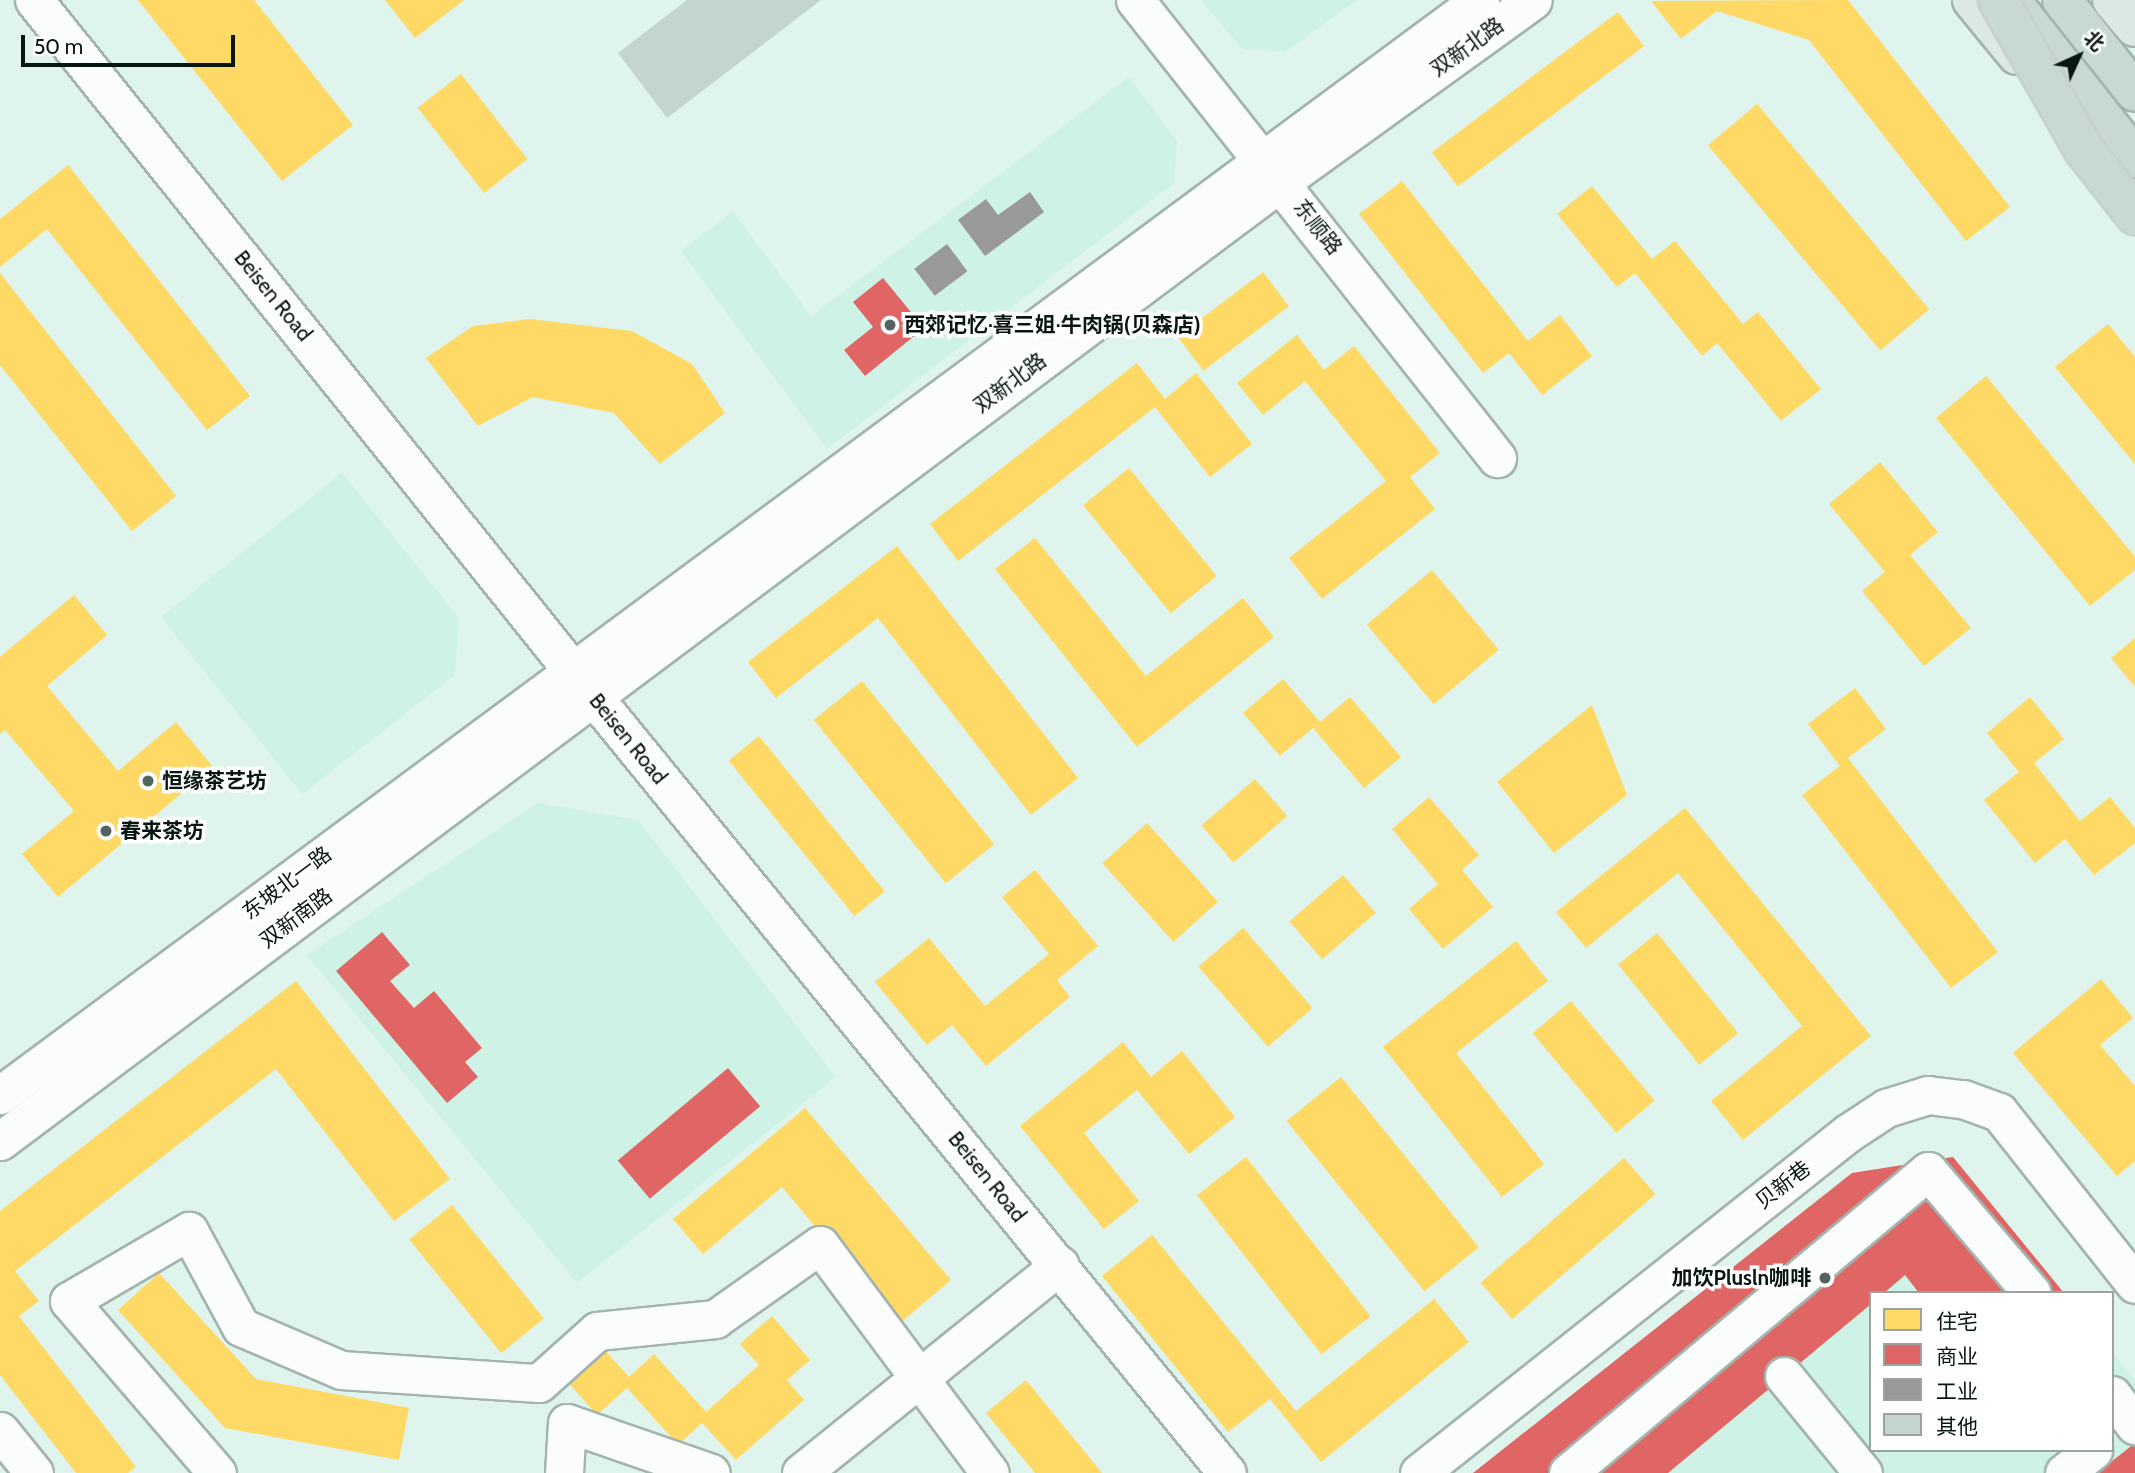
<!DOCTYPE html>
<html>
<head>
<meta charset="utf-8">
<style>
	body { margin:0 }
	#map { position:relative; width:2135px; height:1473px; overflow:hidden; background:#def4ec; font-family:Cabin,"Noto Sans SC",sans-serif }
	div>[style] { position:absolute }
	.built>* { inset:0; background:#cff2e6 }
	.homes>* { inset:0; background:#ffd966; transform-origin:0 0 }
	.shops>* { inset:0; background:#e06666; transform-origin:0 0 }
	.industry>* { inset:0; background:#999; transform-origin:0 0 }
	.building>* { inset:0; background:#c4d5cf }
	.roads { filter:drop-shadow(2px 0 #a3b3ad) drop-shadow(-2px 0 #a3b3ad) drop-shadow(0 2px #a3b3ad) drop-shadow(0 -2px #a3b3ad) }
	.minor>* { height:37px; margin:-18.5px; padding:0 18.5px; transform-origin:18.5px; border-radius:18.5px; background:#fafdfc }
	.major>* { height:38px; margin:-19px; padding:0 19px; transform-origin:19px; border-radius:19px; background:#dbe8e4 }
	.highway>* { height:38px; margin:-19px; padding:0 19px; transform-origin:19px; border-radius:19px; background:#c8d9d5 }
	.bridges { filter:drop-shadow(2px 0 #c6d1cd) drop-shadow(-2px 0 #c6d1cd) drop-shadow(0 2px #c6d1cd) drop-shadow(0 -2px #c6d1cd) }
	.highway-bridge>* { height:38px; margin:-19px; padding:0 19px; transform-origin:19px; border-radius:19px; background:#c8d9d5 }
	.dots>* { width:19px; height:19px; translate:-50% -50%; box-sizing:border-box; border:4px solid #fff; border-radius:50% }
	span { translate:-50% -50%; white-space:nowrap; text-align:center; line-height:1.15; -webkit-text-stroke:7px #fff; paint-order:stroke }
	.street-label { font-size:21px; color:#081612 }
	.poi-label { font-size:21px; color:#081612; font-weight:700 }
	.left { translate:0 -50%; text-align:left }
	.right { translate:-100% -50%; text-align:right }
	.legend { position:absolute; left:1869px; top:1291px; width:245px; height:161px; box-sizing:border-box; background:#fff; border:2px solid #9ca2a0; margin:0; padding:9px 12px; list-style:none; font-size:21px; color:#081612 }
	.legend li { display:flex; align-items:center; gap:14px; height:35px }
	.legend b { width:35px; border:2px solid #9ca2a0 }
	.north { position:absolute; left:2044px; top:21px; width:70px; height:70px; -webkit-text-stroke:5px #fff; paint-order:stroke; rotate:45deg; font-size:19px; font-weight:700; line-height:28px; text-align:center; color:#081612 }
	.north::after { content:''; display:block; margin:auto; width:24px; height:32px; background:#081612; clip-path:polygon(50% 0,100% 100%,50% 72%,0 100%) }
	.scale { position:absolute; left:21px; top:35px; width:214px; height:32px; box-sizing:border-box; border:4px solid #081612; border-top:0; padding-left:9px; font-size:21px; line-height:24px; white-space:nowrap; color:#081612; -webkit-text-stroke:5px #fff; paint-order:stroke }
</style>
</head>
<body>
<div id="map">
	<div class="built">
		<i style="clip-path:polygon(1201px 0,1357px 0,1285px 52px,1242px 49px)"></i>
		<i style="clip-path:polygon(1129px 77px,1177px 141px,1174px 183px,827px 449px,681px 251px,733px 212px,811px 316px)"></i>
		<i style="clip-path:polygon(342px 473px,459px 618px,455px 675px,302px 794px,161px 617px)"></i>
		<i style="clip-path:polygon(538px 803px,638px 820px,836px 1077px,577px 1283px,307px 955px)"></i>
		<i style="clip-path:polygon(1953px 1157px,2064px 1293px,1871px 1293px,1871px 1450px,2112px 1450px,2112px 1352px,2135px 1380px,2135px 1473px,1473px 1473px,1852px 1173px)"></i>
	</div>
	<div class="homes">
		<i style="clip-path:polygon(138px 0,254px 0,353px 125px,282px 181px)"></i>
		<i style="clip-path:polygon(385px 0,464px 0,415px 38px)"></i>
		<i style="clip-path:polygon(1848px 0,2010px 207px,1966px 241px,1809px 40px,1717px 11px,1681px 39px,1651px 1px)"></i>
		<i style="left:1618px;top:12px;width:43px;height:233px;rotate:53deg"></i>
		<i style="left:461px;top:74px;width:108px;height:55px;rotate:52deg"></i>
		<i style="left:1757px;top:104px;width:268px;height:64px;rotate:50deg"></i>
		<i style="clip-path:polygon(68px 165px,250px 396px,207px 430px,47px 229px,0 267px,0 219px)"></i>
		<i style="clip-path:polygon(1402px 181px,1528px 341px,1560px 315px,1592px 356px,1542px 395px,1509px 353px,1483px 373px,1359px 214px)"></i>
		<i style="clip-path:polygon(1592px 186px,1652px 259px,1675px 241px,1743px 324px,1758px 312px,1821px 389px,1781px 421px,1717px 343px,1702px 356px,1635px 273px,1617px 287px,1557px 214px)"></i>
		<i style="left:1263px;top:272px;width:43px;height:107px;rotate:53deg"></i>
		<i style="clip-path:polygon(0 273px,176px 496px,132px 531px,0 365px)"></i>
		<i style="clip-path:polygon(529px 319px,632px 331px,692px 364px,725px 413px,660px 464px,614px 413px,533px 397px,478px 426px,426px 358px,473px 326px)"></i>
		<i style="clip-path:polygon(2108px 324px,2135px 357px,2135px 464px,2055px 367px)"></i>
		<i style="clip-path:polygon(1297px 335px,1324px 370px,1354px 346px,1440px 453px,1410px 477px,1435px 509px,1322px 599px,1289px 558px,1386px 481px,1305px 381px,1263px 415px,1237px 383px)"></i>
		<i style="clip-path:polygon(1137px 363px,1165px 399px,1196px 373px,1252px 444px,1210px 477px,1155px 407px,958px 561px,930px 524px)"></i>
		<i style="clip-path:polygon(1986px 376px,2135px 557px,2135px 570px,2090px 606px,1936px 418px)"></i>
		<i style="clip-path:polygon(1880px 462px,1938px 532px,1910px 555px,1971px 628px,1924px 666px,1862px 591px,1885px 572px,1829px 504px)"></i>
		<i style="left:1129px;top:468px;width:139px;height:59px;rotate:51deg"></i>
		<i style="clip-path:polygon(1035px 538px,1146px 676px,1243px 598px,1274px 637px,1137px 747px,995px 569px)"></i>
		<i style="clip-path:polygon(897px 546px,1078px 778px,1031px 815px,878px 618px,776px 698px,748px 662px)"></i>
		<i style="left:1432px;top:570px;width:104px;height:85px;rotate:50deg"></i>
		<i style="clip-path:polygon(74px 595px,107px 635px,47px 686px,118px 771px,176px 722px,213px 767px,58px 897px,22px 854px,74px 811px,5px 730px,0 734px,0 657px)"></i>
		<i style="clip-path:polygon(2135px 638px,2135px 687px,2111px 658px)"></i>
		<i style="clip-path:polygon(1283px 679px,1320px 722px,1350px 697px,1401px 757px,1364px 788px,1313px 728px,1280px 756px,1243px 713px)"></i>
		<i style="left:862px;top:681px;width:210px;height:62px;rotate:51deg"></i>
		<i style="clip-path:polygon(1855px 688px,1886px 729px,1848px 758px,1998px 952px,1951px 988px,1802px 795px,1840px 766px,1808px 724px)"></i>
		<i style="clip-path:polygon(2030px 697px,2064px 739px,2034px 763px,2080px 821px,2110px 797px,2135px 828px,2135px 843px,2094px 875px,2065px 839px,2035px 863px,1984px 800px,2019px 772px,1987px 733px)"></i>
		<i style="clip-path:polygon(1592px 705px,1627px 795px,1554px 853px,1497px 782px)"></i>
		<i style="left:759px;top:736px;width:200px;height:39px;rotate:51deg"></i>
		<i style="left:1255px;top:779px;width:49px;height:71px;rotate:49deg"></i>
		<i style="clip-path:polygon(1429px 797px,1479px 855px,1462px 870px,1493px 907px,1443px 949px,1409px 909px,1438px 884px,1392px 829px)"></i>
		<i style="clip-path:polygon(1685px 808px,1871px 1036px,1743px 1140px,1711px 1101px,1802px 1026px,1678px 873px,1586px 948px,1556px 912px)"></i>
		<i style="left:1147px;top:823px;width:106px;height:60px;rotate:48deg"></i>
		<i style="clip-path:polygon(1035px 870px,1098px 946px,1057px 980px,1070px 997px,986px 1066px,952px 1025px,927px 1045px,875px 982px,929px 938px,985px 1006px,1049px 954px,1002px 897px)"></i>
		<i style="left:1343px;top:875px;width:50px;height:71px;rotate:49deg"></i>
		<i style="left:1243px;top:928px;width:106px;height:59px;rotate:49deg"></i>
		<i style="left:1657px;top:933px;width:129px;height:50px;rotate:51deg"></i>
		<i style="clip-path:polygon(1516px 941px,1548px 981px,1456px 1053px,1544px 1164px,1502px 1197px,1383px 1047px)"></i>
		<i style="clip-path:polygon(2101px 979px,2133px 1018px,2100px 1045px,2135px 1086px,2135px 1161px,2117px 1176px,2013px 1053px)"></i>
		<i style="clip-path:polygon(296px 981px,450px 1179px,394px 1221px,276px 1069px,15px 1271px,39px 1301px,19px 1316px,136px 1467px,128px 1473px,76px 1473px,0 1375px,0 1211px)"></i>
		<i style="left:1571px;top:1001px;width:130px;height:50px;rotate:50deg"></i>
		<i style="clip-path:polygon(1123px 1042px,1151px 1077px,1182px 1051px,1235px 1117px,1189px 1154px,1137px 1090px,1084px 1133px,1139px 1201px,1104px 1229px,1020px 1126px)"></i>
		<i style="left:1341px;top:1077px;width:219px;height:70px;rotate:51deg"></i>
		<i style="clip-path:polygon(805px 1108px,951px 1280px,898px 1325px,782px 1187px,703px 1254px,673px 1219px)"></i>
		<i style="left:1246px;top:1157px;width:202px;height:62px;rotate:52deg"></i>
		<i style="left:1624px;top:1158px;width:48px;height:190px;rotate:49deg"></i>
		<i style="left:452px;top:1205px;width:146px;height:55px;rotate:51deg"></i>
		<i style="clip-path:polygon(1152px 1235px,1296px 1411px,1434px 1299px,1469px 1342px,1321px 1462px,1270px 1399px,1228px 1432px,1102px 1276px)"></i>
		<i style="clip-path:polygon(159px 1273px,256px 1379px,409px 1408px,399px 1460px,225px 1428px,118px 1310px)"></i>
		<i style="clip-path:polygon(772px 1316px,810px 1360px,787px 1380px,804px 1400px,736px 1460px,702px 1423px,678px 1445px,627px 1388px,597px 1415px,565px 1379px,602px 1347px,629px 1377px,654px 1354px,706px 1412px,759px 1365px,740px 1344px)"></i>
		<i style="clip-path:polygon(1026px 1380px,1102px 1473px,1035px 1473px,986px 1413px)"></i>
	</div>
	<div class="shops">
		<i style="clip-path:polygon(883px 278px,924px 328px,865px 376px,844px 350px,873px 327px,853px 302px)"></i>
		<i style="clip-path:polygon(382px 932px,410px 965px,390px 981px,414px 1008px,434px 991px,482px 1048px,465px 1062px,478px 1077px,447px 1103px,336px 971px)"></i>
		<i style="left:728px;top:1068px;width:50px;height:144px;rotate:50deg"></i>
		<i style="clip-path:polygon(1953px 1157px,2064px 1293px,1919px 1293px,1905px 1275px,1884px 1293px,1871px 1293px,1871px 1304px,1668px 1473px,1473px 1473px,1852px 1173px)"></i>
		<i style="clip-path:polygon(2135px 1443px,2135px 1473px,2097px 1473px)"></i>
	</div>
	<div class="industry">
		<i style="clip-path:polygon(1030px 192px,1044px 212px,985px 256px,958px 220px,986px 199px,998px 215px)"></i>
		<i style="left:947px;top:244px;width:34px;height:41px;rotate:53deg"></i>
	</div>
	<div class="building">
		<i style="clip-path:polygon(687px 0,821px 0,667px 118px,618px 53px)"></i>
	</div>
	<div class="roads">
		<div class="minor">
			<i style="left:34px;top:0;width:891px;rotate:51.24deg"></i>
			<i style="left:592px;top:695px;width:1004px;rotate:50.78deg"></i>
			<i style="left:1135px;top:0;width:584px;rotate:51.68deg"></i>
			<i style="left:0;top:1095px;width:1841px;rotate:-36.5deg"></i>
			<i style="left:0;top:1141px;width:1602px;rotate:-36.83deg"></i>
			<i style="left:1282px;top:181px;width:309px;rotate:-35.8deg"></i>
			<i style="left:1784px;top:1376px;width:125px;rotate:50.8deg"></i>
			<i style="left:2112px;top:1395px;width:38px;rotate:53deg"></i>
			<i style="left:0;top:1431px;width:54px;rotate:51deg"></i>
			<i style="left:217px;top:1473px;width:227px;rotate:-130.7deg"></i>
			<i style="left:69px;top:1301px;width:139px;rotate:-30.3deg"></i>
			<i style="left:189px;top:1231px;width:109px;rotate:61.6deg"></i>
			<i style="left:241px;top:1327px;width:109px;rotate:23.3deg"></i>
			<i style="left:341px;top:1370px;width:198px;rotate:3.8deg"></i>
			<i style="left:539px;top:1383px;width:78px;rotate:-41.9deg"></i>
			<i style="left:597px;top:1331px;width:119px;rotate:-5.8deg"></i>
			<i style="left:715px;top:1319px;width:128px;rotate:-35.2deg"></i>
			<i style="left:820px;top:1245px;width:284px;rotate:53.3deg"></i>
			<i style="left:564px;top:1473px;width:50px;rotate:-86.6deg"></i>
			<i style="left:567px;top:1423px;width:152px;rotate:19.1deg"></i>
			<i style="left:801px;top:1473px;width:332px;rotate:-38.8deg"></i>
			<i style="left:1419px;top:1473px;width:547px;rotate:-38.4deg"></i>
			<i style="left:1848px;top:1133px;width:45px;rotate:-33.3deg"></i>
			<i style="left:1886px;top:1108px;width:44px;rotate:-17.2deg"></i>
			<i style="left:1928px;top:1095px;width:35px;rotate:7deg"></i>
			<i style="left:1963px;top:1099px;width:38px;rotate:20deg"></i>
			<i style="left:1999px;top:1112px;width:219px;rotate:51.7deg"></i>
			<i style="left:1568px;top:1473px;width:470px;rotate:-40deg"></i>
			<i style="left:1928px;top:1171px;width:160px;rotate:49.6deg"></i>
			<i style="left:2064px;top:1473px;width:37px;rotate:-38deg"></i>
		</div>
		<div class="major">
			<i style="left:1972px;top:0;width:71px;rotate:50.7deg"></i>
			<i style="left:2112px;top:0;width:35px;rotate:50deg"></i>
		</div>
		<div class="highway">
			<i style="left:2062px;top:0;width:117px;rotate:51.6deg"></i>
			<i style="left:2012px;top:2px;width:199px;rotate:51.7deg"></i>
		</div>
	</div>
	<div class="bridges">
		<div class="highway-bridge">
			<i style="left:1998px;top:0;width:173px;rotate:60.2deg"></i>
			<i style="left:2084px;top:150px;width:83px;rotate:51.9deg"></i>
		</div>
	</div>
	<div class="dots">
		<i style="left:890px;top:325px;background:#53645e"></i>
		<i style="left:148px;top:781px;background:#53645e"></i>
		<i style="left:106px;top:831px;background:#53645e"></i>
		<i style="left:1825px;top:1278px;background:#53645e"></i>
	</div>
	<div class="street-label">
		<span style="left:1467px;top:47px;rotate:-36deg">双新北路</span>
		<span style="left:1318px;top:227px;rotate:52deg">东顺路</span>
		<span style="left:273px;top:296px;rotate:51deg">Beisen Road</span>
		<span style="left:1010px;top:383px;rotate:-37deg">双新北路</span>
		<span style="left:628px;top:739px;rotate:51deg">Beisen Road</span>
		<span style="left:287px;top:883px;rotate:-37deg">东坡北一路</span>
		<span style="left:296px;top:918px;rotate:-37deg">双新南路</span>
		<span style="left:987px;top:1177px;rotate:51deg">Beisen Road</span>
		<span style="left:1783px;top:1185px;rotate:-38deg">贝新巷</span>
	</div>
	<div class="poi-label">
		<span class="left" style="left:904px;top:325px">西郊记忆·喜三姐·牛肉锅(贝森店)</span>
		<span class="left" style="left:162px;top:781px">恒缘茶艺坊</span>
		<span class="left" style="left:120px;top:831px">春来茶坊</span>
		<span class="right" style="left:1811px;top:1278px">加饮Plusln咖啡</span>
	</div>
	<ul class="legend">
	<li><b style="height:19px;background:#ffd966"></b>住宅</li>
	<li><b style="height:19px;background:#e06666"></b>商业</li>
	<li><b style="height:19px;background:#999"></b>工业</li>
	<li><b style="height:19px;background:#c4d5cf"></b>其他</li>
	</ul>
	<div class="north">北</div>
	<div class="scale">50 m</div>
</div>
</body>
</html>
